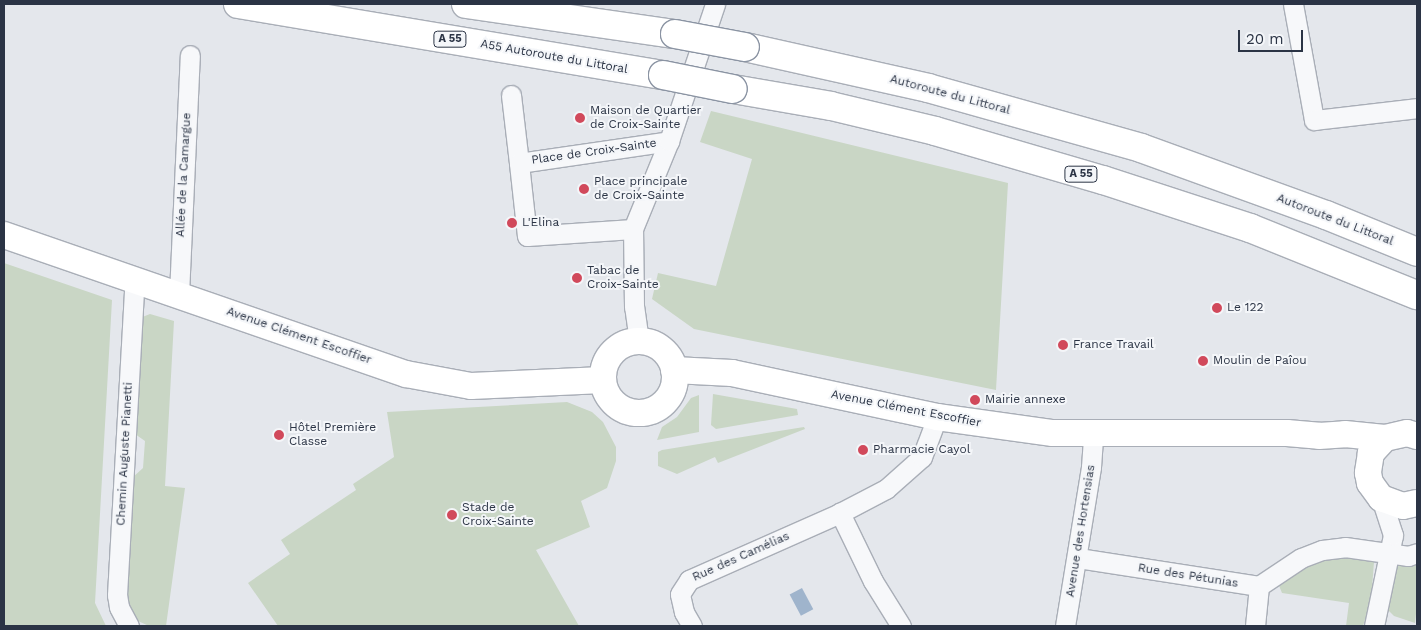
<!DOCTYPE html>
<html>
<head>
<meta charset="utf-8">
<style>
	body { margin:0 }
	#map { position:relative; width:1421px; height:630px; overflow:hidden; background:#e4e7ec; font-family:"Work Sans",sans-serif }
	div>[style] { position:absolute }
	.green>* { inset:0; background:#c9d6c5 }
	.water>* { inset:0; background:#9fb4cc; transform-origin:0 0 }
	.roads { filter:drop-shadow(1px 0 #a9aeb7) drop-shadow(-1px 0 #a9aeb7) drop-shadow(0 1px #a9aeb7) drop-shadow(0 -1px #a9aeb7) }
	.minor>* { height:19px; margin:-9.5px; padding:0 9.5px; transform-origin:9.5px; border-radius:9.5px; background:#f7f8fa }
	.secondary>* { height:26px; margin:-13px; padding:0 13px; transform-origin:13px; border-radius:13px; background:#fff }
	.secondary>.ring { margin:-13px; padding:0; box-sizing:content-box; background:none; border:26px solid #fff; border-radius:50% }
	.motorway>* { height:28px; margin:-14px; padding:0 14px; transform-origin:14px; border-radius:14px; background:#fff }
	.bridges { filter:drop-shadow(1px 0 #8b94a3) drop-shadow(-1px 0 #8b94a3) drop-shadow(0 1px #8b94a3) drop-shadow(0 -1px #8b94a3) }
	.motorway-bridge>* { height:28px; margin:-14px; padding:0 14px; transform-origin:14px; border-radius:14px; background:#fff }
	.dots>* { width:14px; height:14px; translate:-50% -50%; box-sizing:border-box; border:2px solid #f4f6f9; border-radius:50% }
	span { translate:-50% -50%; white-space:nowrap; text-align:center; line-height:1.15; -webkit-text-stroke:4px #f4f6f9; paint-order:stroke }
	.shield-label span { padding:1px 4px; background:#f4f6f9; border:1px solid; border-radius:4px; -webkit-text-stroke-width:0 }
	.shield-label { font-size:11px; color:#2b3445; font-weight:700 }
	.street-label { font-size:12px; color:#2b3445 }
	.poi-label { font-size:12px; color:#2b3445 }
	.left { translate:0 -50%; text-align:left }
	.frame { position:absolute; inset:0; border:5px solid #2b3445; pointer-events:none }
	.scale { position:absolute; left:1238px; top:30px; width:65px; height:22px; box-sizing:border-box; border:2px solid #2b3445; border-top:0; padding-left:6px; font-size:15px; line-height:18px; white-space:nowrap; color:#2b3445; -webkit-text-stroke:4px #f4f6f9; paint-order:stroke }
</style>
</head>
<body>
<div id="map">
	<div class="green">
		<i style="clip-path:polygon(711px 111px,1008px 183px,996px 390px,694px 329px,652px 299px,658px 273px,716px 286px,752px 159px,700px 142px)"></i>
		<i style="clip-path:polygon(4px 263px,112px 300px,95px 603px,106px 626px,4px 626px)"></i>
		<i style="clip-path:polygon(150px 314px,174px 321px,165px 486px,185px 488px,166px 626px,149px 626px,138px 621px,130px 609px,127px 595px,132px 478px,143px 468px,145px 441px,135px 434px,140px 318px)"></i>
		<i style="clip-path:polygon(713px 394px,797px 409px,798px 415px,716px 429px,711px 425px)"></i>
		<i style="clip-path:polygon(699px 395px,699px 432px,657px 440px,662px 427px,677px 417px,691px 398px)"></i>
		<i style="clip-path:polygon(567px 402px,592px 412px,603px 422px,616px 447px,616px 461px,607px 488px,581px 501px,590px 527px,536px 550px,579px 626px,278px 626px,248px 583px,290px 554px,281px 540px,356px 490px,353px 484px,394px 457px,387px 412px)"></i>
		<i style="clip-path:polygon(804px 427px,805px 429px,718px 463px,715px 457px,677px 474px,658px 466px,658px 452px,662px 450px)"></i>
		<i style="clip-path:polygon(1335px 556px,1368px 557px,1374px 562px,1371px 601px,1363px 626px,1346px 626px,1349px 603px,1282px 593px,1278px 583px,1318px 560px)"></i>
		<i style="clip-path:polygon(1417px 562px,1417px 605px,1415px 623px,1394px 616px,1387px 609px,1394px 564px)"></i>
	</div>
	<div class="water">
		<i style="left:802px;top:588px;width:24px;height:14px;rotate:62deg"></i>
	</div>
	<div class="roads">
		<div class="minor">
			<i style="left:1293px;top:4px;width:118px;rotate:79.7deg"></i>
			<i style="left:1314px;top:120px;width:104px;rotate:-6.6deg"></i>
			<i style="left:511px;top:95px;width:68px;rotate:83.3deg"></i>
			<i style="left:633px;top:229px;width:106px;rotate:176.2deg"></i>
			<i style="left:527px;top:236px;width:73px;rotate:-96.3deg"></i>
			<i style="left:519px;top:163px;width:152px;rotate:-8.3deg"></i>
			<i style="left:179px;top:294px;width:239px;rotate:-87.4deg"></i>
			<i style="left:639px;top:341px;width:34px;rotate:-98deg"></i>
			<i style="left:634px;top:307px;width:78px;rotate:-90.7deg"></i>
			<i style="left:633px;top:229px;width:95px;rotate:-67.8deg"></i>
			<i style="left:669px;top:141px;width:145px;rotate:-71.4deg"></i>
			<i style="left:1078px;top:558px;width:183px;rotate:8.8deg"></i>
			<i style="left:1259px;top:586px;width:40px;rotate:95.7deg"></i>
			<i style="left:1259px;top:586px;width:50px;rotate:-33.7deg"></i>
			<i style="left:1301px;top:558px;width:22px;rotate:-21deg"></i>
			<i style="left:1322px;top:550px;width:23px;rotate:-7deg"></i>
			<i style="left:1345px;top:547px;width:64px;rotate:8.1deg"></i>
			<i style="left:1408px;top:556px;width:9px;rotate:-18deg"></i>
			<i style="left:129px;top:626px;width:21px;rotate:-118deg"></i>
			<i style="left:119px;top:607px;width:12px;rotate:-99deg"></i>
			<i style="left:117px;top:595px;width:318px;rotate:-86.8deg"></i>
			<i style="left:692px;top:626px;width:16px;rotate:-120deg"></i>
			<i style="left:684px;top:612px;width:18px;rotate:-103deg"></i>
			<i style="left:680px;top:594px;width:17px;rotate:-57deg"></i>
			<i style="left:689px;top:580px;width:165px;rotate:-23.9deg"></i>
			<i style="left:901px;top:626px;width:53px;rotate:-121.9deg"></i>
			<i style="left:873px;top:581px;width:76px;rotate:-115.9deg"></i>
			<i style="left:840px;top:513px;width:52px;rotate:-27.6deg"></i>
			<i style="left:886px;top:489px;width:48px;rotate:-41.6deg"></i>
			<i style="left:922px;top:457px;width:43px;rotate:-69.4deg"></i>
			<i style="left:1065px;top:626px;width:161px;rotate:-80.7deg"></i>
			<i style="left:1091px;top:467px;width:32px;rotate:-86deg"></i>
			<i style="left:1374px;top:626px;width:93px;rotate:-78.2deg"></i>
			<i style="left:1393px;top:535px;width:39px;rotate:-108deg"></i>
		</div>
		<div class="secondary">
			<i style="left:4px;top:235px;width:425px;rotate:19.1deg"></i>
			<i style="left:406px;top:374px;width:66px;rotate:10.5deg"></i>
			<i style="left:471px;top:386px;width:132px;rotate:-2.6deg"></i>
			<i class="ring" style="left:603px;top:341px;width:46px;height:46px"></i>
			<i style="left:674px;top:370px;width:58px;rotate:3deg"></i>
			<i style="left:732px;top:373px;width:210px;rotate:12.1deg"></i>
			<i style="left:937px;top:417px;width:117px;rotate:7.9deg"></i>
			<i style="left:1053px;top:433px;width:234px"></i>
			<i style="left:1287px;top:433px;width:32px;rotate:5deg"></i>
			<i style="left:1319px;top:436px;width:26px;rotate:-4deg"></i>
			<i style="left:1345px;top:434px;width:40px;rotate:5.7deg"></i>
			<i style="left:1417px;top:436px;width:10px;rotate:-163deg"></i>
			<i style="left:1407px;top:433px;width:23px;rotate:167deg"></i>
			<i style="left:1385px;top:438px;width:21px;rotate:133deg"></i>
			<i style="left:1371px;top:453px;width:20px;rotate:99deg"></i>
			<i style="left:1368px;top:473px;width:10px;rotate:79deg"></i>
			<i style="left:1370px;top:483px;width:19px;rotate:54deg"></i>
			<i style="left:1381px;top:498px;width:23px;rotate:20deg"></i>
			<i style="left:1403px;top:506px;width:14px;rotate:-12deg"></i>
		</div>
		<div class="motorway">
			<i style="left:238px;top:4px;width:431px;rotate:9.5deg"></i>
			<i style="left:466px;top:4px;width:211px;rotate:8.2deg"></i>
			<i style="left:745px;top:47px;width:188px;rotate:12.6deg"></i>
			<i style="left:928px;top:88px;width:221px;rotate:15.7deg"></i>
			<i style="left:1141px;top:148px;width:197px;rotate:19.9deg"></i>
			<i style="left:1326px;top:215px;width:98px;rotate:22.1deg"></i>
			<i style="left:733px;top:89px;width:99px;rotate:9.8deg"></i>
			<i style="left:831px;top:106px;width:107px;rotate:13.5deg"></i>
			<i style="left:935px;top:131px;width:175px;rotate:16.3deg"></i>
			<i style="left:1103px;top:180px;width:155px;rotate:18.1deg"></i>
			<i style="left:1250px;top:228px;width:180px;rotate:21.9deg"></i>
		</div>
	</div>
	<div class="bridges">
		<div class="motorway-bridge">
			<i style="left:675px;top:34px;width:71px;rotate:10.5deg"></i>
			<i style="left:663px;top:75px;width:71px;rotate:11.3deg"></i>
		</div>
	</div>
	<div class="dots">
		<i style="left:580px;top:118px;background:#d1495b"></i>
		<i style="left:584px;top:189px;background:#d1495b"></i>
		<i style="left:512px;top:223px;background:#d1495b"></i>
		<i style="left:577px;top:278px;background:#d1495b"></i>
		<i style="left:1217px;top:308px;background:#d1495b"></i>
		<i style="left:1063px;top:345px;background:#d1495b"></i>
		<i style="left:1203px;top:361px;background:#d1495b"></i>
		<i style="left:975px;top:400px;background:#d1495b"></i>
		<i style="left:279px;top:435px;background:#d1495b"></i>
		<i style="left:863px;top:450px;background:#d1495b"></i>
		<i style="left:452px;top:515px;background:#d1495b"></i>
	</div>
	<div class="shield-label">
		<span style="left:450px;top:39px">A 55</span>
		<span style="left:1081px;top:174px">A 55</span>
	</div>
	<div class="street-label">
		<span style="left:554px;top:57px;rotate:10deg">A55 Autoroute du Littoral</span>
		<span style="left:950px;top:95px;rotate:15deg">Autoroute du Littoral</span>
		<span style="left:594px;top:152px;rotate:-8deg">Place de Croix-Sainte</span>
		<span style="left:184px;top:175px;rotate:-87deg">Allée de la Camargue</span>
		<span style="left:1335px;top:220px;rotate:21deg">Autoroute du Littoral</span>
		<span style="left:299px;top:336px;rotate:19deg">Avenue Clément Escoffier</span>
		<span style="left:906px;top:409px;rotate:11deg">Avenue Clément Escoffier</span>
		<span style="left:125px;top:454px;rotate:-87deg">Chemin Auguste Pianetti</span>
		<span style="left:1081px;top:531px;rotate:-81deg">Avenue des Hortensias</span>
		<span style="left:741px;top:557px;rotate:-24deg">Rue des Camélias</span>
		<span style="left:1188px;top:576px;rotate:9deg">Rue des Pétunias</span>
	</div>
	<div class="poi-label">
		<span class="left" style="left:590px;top:118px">Maison de Quartier<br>de Croix-Sainte</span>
		<span class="left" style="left:594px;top:189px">Place principale<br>de Croix-Sainte</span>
		<span class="left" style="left:522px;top:223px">L'Elina</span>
		<span class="left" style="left:587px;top:278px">Tabac de<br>Croix-Sainte</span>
		<span class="left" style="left:1227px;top:308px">Le 122</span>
		<span class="left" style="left:1073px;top:345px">France Travail</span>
		<span class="left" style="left:1213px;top:361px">Moulin de Paîou</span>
		<span class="left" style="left:985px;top:400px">Mairie annexe</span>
		<span class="left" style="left:289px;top:435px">Hôtel Première<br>Classe</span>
		<span class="left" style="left:873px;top:450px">Pharmacie Cayol</span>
		<span class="left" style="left:462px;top:515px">Stade de<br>Croix-Sainte</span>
	</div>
	<div class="frame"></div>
	<div class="scale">20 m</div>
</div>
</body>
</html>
